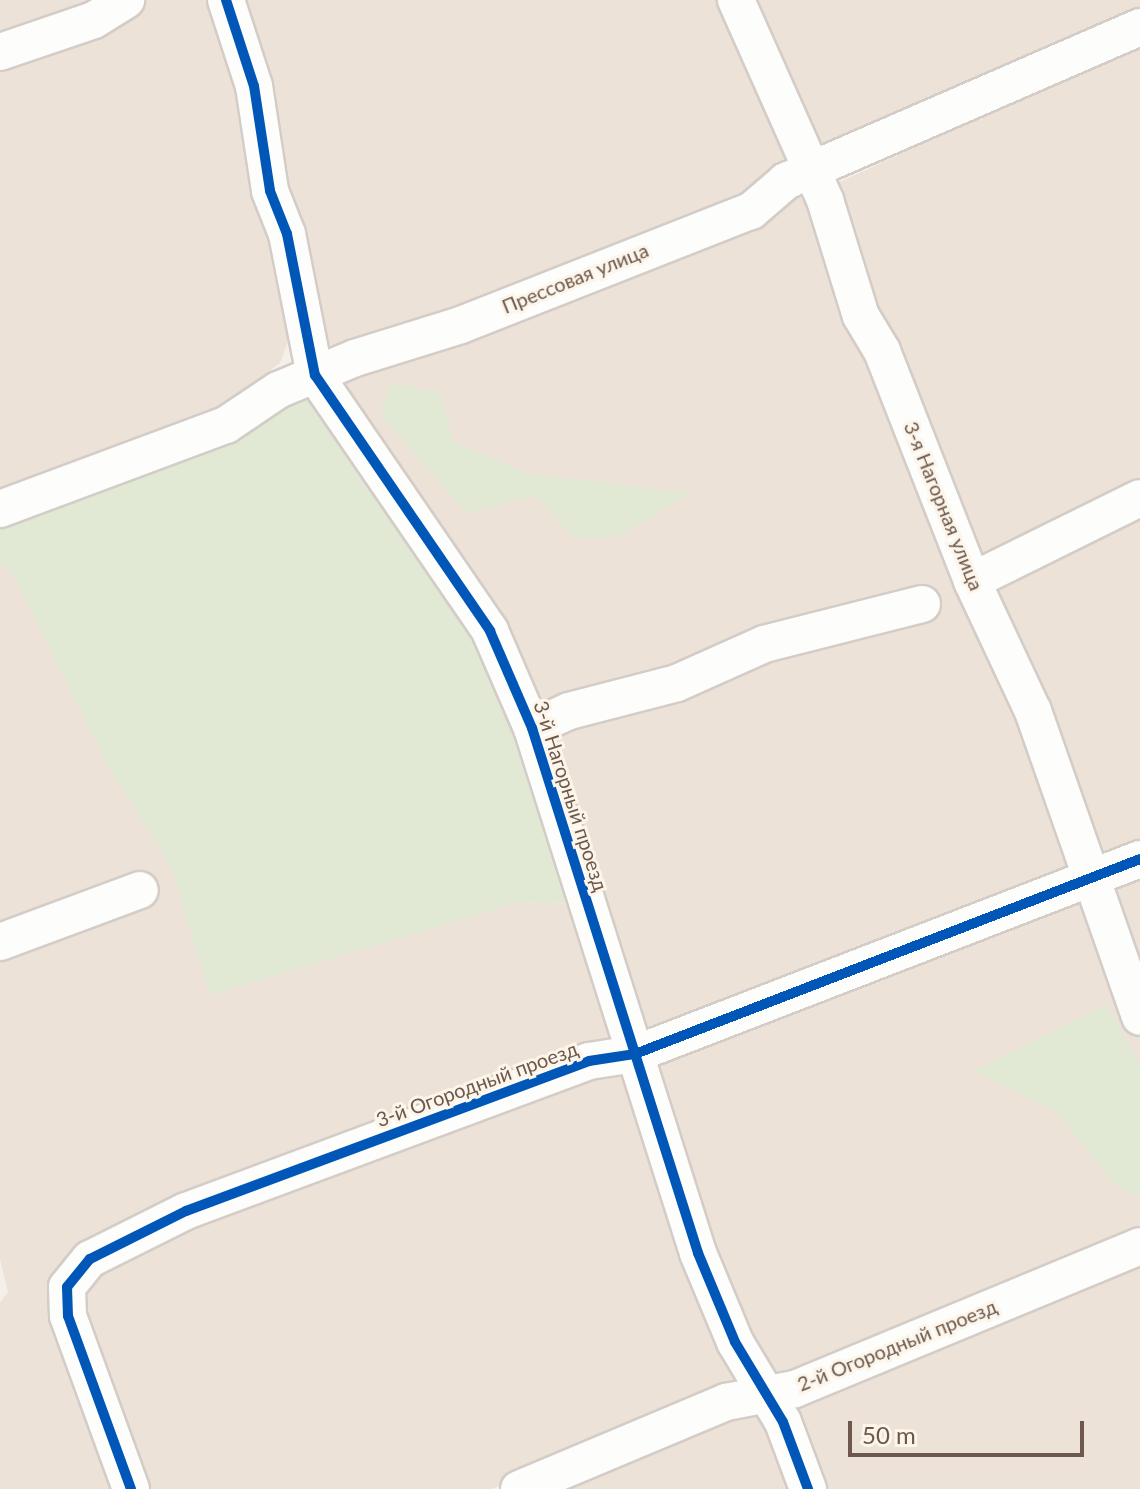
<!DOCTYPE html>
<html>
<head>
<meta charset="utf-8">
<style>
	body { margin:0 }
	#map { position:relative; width:1140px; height:1489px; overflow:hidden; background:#f4efe9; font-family:Lato,sans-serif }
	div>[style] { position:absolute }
	.residential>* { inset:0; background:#ece2d7 }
	.green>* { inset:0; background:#e1e9d5 }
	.roads { filter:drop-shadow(2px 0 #d3ccc7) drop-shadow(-2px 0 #d3ccc7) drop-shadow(0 2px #d3ccc7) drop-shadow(0 -2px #d3ccc7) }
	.minor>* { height:36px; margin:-18px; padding:0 18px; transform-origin:18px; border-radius:18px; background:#fdfdfc }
	.cycleway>* { height:10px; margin:-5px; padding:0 5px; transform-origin:5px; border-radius:5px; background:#0057b8 }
	span { translate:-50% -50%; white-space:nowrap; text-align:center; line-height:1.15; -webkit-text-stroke:6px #fcf5ea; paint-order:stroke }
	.street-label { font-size:20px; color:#6e584d }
	.scale { position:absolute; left:848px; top:1421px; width:236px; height:36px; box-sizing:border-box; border:4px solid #6e584d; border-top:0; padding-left:10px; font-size:24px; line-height:28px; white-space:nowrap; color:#6e584d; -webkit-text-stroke:6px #fcf5ea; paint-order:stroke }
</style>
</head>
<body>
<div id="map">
	<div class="residential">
		<i style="clip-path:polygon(0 0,113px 0,0 42px)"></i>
		<i style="clip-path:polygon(140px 0,216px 0,290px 307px,289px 339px,280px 363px,222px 406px,90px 465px,0 496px,0 62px)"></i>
		<i style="clip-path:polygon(234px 0,729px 0,788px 150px,784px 173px,720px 211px,643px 231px,572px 266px,347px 348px,327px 344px,317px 325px)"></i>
		<i style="clip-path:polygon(744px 0,1140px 0,1140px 15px,828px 144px,812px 139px)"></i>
		<i style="clip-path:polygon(1140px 43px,1140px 490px,982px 567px,874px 308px,836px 197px,838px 183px)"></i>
		<i style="clip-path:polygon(800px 186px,1027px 716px,1071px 872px,659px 1030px,646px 1027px,612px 936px,339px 388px,347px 375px)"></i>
		<i style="clip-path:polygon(1140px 508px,1140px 849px,1104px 864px,993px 582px)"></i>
		<i style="clip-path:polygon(0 564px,14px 576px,108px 766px,170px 864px,210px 995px,520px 902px,573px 904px,617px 1038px,60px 1286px,123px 1489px,0 1489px,0 1303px,8px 1292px,0 1259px)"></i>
		<i style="clip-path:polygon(1140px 869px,1140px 1000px,1111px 887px)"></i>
		<i style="clip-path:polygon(1085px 892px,1140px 1032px,1140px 1230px,775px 1378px,742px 1340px,655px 1060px)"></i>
		<i style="clip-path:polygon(613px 1069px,626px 1082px,735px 1366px,732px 1384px,721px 1395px,492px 1489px,139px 1489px,75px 1314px,96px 1266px,188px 1221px)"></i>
		<i style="clip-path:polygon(1140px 1257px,1140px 1489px,818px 1489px,796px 1410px,805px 1398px)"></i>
		<i style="clip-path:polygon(729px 1411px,764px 1412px,797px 1489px,547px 1489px)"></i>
	</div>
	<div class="green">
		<i style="clip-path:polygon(390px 383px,439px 392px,454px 442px,526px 473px,691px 493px,618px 537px,574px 538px,536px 496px,466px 513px,381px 415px)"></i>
		<i style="clip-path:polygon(303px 392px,323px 399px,480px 635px,521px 736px,573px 904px,520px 902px,210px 995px,170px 864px,108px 766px,14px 576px,0 564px,0 519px)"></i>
		<i style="clip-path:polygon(1106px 1005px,1140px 1065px,1140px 1197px,1112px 1182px,1057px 1112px,974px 1071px)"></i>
	</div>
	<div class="roads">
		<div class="minor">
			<i style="left:226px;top:0;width:90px;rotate:72deg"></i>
			<i style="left:254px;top:86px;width:106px;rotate:81.3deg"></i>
			<i style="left:270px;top:191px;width:46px;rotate:68.4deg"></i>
			<i style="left:287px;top:234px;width:144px;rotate:78.8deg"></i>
			<i style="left:315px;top:375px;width:310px;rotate:55.6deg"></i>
			<i style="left:490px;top:631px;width:106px;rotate:66.6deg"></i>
			<i style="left:532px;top:728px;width:551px;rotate:72.45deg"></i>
			<i style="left:698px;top:1253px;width:96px;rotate:67.4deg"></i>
			<i style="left:735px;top:1342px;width:93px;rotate:59deg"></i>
			<i style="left:783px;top:1422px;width:72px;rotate:69.5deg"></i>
			<i style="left:736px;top:0;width:219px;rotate:66deg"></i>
			<i style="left:825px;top:200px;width:121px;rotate:72.8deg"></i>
			<i style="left:861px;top:316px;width:41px;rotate:59deg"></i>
			<i style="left:882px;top:351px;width:247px;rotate:68.6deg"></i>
			<i style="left:972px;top:581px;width:144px;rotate:64.9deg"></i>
			<i style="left:1033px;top:711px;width:324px;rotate:70.7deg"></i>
			<i style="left:0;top:52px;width:99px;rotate:-18.8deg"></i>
			<i style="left:94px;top:20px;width:38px;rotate:-32deg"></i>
			<i style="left:0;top:509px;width:241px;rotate:-20.4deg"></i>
			<i style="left:226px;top:425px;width:63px;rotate:-33.9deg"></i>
			<i style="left:278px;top:390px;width:83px;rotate:-22.6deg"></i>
			<i style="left:355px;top:358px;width:111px;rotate:-17.3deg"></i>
			<i style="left:461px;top:325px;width:312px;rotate:-21.5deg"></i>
			<i style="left:751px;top:211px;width:46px;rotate:-40.6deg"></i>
			<i style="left:786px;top:181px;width:386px;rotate:-23.5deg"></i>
			<i style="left:972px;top:581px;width:187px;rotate:-26.3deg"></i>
			<i style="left:532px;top:728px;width:41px;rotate:-24.7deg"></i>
			<i style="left:569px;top:711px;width:112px;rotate:-14.5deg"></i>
			<i style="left:677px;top:683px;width:95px;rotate:-24.1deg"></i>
			<i style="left:764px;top:644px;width:163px;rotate:-14.2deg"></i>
			<i style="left:0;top:942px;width:149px;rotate:-20.4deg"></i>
			<i style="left:131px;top:1489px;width:184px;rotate:-110deg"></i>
			<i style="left:68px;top:1316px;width:29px;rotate:-92deg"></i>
			<i style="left:67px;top:1287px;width:36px;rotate:-51deg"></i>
			<i style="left:90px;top:1259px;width:107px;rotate:-26.6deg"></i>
			<i style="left:186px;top:1211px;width:430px;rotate:-20.4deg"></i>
			<i style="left:589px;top:1061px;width:47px;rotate:-8.7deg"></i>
			<i style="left:635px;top:1054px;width:541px;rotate:-21.11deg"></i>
			<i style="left:519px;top:1489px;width:225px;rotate:-22.8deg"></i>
			<i style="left:726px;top:1402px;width:70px;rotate:-10.7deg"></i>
			<i style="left:795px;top:1389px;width:373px;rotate:-22.5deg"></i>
		</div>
	</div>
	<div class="cycleway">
		<i style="left:226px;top:0;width:90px;rotate:72deg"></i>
		<i style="left:254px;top:86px;width:106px;rotate:81.3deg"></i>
		<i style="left:270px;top:191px;width:46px;rotate:68.4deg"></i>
		<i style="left:287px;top:234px;width:144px;rotate:78.8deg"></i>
		<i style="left:315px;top:375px;width:310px;rotate:55.6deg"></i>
		<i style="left:490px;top:631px;width:106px;rotate:66.6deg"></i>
		<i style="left:532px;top:728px;width:551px;rotate:72.45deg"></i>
		<i style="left:698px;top:1253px;width:96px;rotate:67.4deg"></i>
		<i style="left:735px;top:1342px;width:93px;rotate:59deg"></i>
		<i style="left:783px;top:1422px;width:72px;rotate:69.5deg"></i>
		<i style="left:131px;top:1489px;width:184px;rotate:-110deg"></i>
		<i style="left:68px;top:1316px;width:29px;rotate:-92deg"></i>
		<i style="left:67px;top:1287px;width:36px;rotate:-51deg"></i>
		<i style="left:90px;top:1259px;width:107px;rotate:-26.6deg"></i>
		<i style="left:186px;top:1211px;width:430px;rotate:-20.4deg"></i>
		<i style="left:589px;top:1061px;width:47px;rotate:-8.7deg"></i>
		<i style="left:635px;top:1054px;width:541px;rotate:-21.11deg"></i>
	</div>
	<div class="street-label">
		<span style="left:575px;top:278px;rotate:-22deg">Прессовая улица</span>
		<span style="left:944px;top:506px;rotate:68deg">3-я Нагорная улица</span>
		<span style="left:571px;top:796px;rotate:72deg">3-й Нагорный проезд</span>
		<span style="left:477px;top:1084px;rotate:-20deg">3-й Огородный проезд</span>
		<span style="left:897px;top:1345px;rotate:-22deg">2-й Огородный проезд</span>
	</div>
	<div class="scale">50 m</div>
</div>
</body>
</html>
